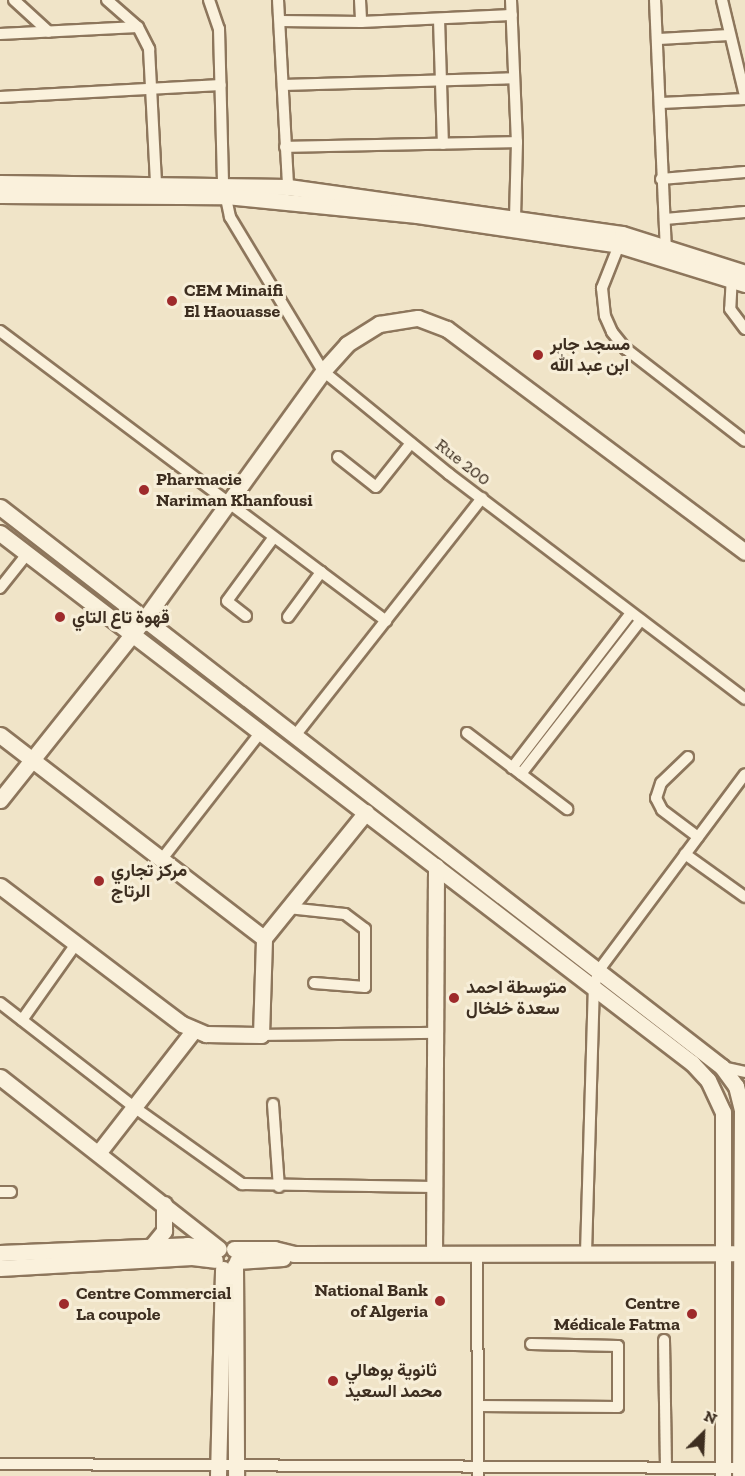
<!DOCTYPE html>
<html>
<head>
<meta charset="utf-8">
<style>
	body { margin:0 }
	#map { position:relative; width:745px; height:1476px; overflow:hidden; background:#f0e4c8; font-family:"Zilla Slab",Vazirmatn,serif }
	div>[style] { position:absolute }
	.roads { filter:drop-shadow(2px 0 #8d765c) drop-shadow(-2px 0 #8d765c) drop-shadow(0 2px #8d765c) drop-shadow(0 -2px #8d765c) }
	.street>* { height:10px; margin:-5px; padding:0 5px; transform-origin:5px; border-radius:5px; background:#faf1dc }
	.secondary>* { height:15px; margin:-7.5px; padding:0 7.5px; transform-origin:7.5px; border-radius:7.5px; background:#faf1dc }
	.dots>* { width:16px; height:16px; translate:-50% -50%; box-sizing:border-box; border:3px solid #f7eed8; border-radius:50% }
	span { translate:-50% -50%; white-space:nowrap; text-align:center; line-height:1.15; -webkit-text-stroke:6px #f7eed8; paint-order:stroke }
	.poi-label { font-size:18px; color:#3d2e20; font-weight:700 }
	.left { translate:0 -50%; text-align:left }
	.right { translate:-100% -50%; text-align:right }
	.street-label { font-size:18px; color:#3d2e20 }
	.north { position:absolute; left:673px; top:1404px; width:60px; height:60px; -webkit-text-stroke:4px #f7eed8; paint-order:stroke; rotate:24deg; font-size:16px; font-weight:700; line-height:24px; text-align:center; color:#3d2e20 }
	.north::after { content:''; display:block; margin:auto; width:21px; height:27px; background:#3d2e20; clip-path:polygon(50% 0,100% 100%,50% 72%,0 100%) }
</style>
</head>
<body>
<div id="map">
	<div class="roads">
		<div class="street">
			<i style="left:14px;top:0;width:47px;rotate:42.4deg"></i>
			<i style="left:107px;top:0;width:41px;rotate:41.1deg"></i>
			<i style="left:138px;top:27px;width:25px;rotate:63deg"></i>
			<i style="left:149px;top:49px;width:135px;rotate:87deg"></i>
			<i style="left:209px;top:0;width:31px;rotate:71deg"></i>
			<i style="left:219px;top:29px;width:155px;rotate:88.5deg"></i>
			<i style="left:223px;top:184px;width:34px;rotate:78deg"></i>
			<i style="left:230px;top:217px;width:180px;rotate:58.9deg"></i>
			<i style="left:323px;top:371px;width:163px;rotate:39.3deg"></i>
			<i style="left:449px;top:474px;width:372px;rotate:37.2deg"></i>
			<i style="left:278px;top:0;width:187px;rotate:86.9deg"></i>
			<i style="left:360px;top:0;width:22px;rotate:87deg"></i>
			<i style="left:511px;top:0;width:142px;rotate:87.6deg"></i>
			<i style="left:517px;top:142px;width:75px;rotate:91.5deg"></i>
			<i style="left:655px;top:0;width:248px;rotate:87.5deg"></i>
			<i style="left:722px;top:0;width:99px;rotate:76.5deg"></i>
			<i style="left:439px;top:19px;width:125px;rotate:88.2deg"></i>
			<i style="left:281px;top:21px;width:80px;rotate:0.7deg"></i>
			<i style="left:361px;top:22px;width:151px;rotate:-2.7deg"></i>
			<i style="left:0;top:34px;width:138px;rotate:-2.9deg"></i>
			<i style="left:659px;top:39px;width:70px;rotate:-3.3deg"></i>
			<i style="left:283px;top:85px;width:231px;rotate:-1.7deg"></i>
			<i style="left:0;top:97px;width:221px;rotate:-3.1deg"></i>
			<i style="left:661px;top:103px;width:84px;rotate:-2.7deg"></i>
			<i style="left:285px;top:147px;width:232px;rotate:-1.2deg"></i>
			<i style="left:661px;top:179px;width:84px;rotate:-4.8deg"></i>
			<i style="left:665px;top:219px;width:80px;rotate:-5deg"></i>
			<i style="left:621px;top:240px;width:52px;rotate:111.6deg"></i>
			<i style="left:602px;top:288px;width:28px;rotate:84deg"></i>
			<i style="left:605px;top:316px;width:17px;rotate:66deg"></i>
			<i style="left:612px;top:332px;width:22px;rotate:51deg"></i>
			<i style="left:626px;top:349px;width:150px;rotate:37.7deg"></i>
			<i style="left:732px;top:275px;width:34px;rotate:93deg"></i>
			<i style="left:730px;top:309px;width:25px;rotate:53deg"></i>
			<i style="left:0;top:331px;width:483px;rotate:36.9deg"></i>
			<i style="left:338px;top:457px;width:48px;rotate:38.3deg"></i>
			<i style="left:376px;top:487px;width:56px;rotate:-51.5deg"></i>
			<i style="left:0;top:588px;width:43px;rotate:-51.5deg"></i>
			<i style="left:246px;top:616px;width:24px;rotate:-142deg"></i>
			<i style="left:227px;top:601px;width:79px;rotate:-53.7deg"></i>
			<i style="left:288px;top:617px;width:56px;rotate:-53.7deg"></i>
			<i style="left:467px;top:733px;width:126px;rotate:37.2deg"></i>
			<i style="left:294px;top:737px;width:304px;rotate:-51.8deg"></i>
			<i style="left:688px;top:757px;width:37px;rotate:136deg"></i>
			<i style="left:661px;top:783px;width:16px;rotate:108deg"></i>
			<i style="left:656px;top:798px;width:13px;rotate:63deg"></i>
			<i style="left:662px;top:810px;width:45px;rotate:36.9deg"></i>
			<i style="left:512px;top:768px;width:195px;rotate:-52.5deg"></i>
			<i style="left:521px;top:774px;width:195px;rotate:-52.1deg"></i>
			<i style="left:685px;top:854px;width:74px;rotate:35.6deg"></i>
			<i style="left:162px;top:859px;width:161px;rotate:-52.1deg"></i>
			<i style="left:288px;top:908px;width:57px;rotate:6deg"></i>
			<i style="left:345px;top:914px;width:25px;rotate:37deg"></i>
			<i style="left:365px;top:929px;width:58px;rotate:90deg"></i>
			<i style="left:365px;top:987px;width:51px;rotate:-175.5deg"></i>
			<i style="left:0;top:1003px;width:170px;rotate:37.8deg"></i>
			<i style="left:134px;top:1107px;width:133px;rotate:35.5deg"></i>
			<i style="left:242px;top:1184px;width:192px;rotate:0.9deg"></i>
			<i style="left:22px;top:1020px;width:93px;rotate:-54.6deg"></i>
			<i style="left:261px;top:1035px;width:174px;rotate:-0.7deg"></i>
			<i style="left:722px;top:1067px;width:24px;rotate:12deg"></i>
			<i style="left:273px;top:1104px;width:83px;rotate:85.9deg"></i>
			<i style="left:0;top:1192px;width:11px"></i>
			<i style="left:477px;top:1253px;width:223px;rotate:89.7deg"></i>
			<i style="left:586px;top:1253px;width:266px;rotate:-88.3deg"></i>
			<i style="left:594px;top:987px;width:18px;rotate:-74deg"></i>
			<i style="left:599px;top:970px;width:244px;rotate:-53.3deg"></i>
			<i style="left:664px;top:1340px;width:128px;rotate:89.1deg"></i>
			<i style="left:478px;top:1406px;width:140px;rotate:0.4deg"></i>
			<i style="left:618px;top:1407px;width:61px;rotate:-90deg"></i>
			<i style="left:618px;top:1346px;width:87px;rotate:-178.7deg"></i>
			<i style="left:0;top:1464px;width:745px;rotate:0.31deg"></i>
		</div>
		<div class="secondary">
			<i style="left:0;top:183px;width:288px;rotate:0.8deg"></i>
			<i style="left:288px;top:187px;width:337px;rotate:8deg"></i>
			<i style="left:622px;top:234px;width:129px;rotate:17.6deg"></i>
			<i style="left:0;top:195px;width:226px;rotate:0.3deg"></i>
			<i style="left:226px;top:196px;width:192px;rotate:5.7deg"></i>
			<i style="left:417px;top:215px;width:204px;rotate:8.4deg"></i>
			<i style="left:619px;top:245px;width:132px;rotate:17.2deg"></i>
			<i style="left:0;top:507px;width:914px;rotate:37.8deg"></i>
			<i style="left:722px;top:1067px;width:24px;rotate:54deg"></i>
			<i style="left:736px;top:1086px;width:25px;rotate:76deg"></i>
			<i style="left:742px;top:1110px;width:366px;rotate:90.3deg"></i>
			<i style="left:0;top:533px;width:872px;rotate:37.45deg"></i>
			<i style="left:692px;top:1063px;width:23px;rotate:47deg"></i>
			<i style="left:708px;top:1080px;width:35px;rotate:65deg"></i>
			<i style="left:723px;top:1112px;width:364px;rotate:90deg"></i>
			<i style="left:0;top:735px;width:333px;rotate:37.6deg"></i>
			<i style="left:0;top:800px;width:229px;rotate:-51.4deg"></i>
			<i style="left:143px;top:621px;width:308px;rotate:-54.2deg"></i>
			<i style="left:323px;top:371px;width:36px;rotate:-48deg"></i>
			<i style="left:347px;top:344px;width:38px;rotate:-32deg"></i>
			<i style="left:379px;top:324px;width:39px;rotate:-9deg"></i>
			<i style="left:418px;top:318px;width:31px;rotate:21deg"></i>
			<i style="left:447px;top:329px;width:372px;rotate:36.8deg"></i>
			<i style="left:0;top:886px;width:228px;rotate:37.2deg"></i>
			<i style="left:182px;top:1024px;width:26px;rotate:23deg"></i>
			<i style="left:206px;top:1034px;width:55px;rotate:1deg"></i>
			<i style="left:261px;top:1035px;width:97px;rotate:-88.2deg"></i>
			<i style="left:264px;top:938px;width:162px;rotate:-51deg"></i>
			<i style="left:0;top:1077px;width:278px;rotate:38.1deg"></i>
			<i style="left:99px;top:1152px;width:155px;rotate:-52.1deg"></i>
			<i style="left:151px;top:1247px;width:21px;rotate:-51deg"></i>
			<i style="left:164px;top:1231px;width:27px;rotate:-90deg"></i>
			<i style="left:234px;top:1249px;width:40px"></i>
			<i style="left:274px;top:1249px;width:21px;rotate:14deg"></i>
			<i style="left:294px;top:1254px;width:439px;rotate:-0.1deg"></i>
			<i style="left:0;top:1253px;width:187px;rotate:-2.4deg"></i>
			<i style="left:187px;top:1245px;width:30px;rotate:9deg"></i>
			<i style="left:434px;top:1253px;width:387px;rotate:-89.7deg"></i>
			<i style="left:237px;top:1261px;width:46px;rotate:-3.7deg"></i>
			<i style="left:235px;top:1265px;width:211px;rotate:89.7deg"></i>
			<i style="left:0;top:1268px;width:192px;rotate:-3.3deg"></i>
			<i style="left:192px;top:1257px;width:23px;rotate:7deg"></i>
			<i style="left:218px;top:1476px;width:207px;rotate:-88.6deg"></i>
		</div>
	</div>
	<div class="dots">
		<i style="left:172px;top:301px;background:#9e2a2b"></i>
		<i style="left:538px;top:355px;background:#9e2a2b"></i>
		<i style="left:144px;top:490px;background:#9e2a2b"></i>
		<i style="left:60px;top:617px;background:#9e2a2b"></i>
		<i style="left:99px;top:881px;background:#9e2a2b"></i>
		<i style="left:454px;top:998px;background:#9e2a2b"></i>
		<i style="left:440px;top:1301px;background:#9e2a2b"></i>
		<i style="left:64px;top:1304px;background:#9e2a2b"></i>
		<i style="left:692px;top:1314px;background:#9e2a2b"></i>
		<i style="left:333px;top:1381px;background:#9e2a2b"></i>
	</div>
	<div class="poi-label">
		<span class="left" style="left:184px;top:301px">CEM Minaifi<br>El Haouasse</span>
		<span class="left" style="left:550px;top:355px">مسجد جابر<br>ابن عبد الله</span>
		<span class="left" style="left:156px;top:490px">Pharmacie<br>Nariman Khanfousi</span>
		<span class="left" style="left:72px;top:617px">قهوة تاع التاي</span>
		<span class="left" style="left:111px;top:881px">مركز تجاري<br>الرتاج</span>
		<span class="left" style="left:466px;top:998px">متوسطة احمد<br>سعدة خلخال</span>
		<span class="right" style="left:428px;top:1301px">National Bank<br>of Algeria</span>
		<span class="left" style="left:76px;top:1304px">Centre Commercial<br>La coupole</span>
		<span class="right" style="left:680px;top:1314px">Centre<br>Médicale Fatma</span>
		<span class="left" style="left:345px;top:1381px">ثانوية بوهالي<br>محمد السعيد</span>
	</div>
	<div class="street-label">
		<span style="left:463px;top:462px;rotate:38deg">Rue 200</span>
	</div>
	<div class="north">N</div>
</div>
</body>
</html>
